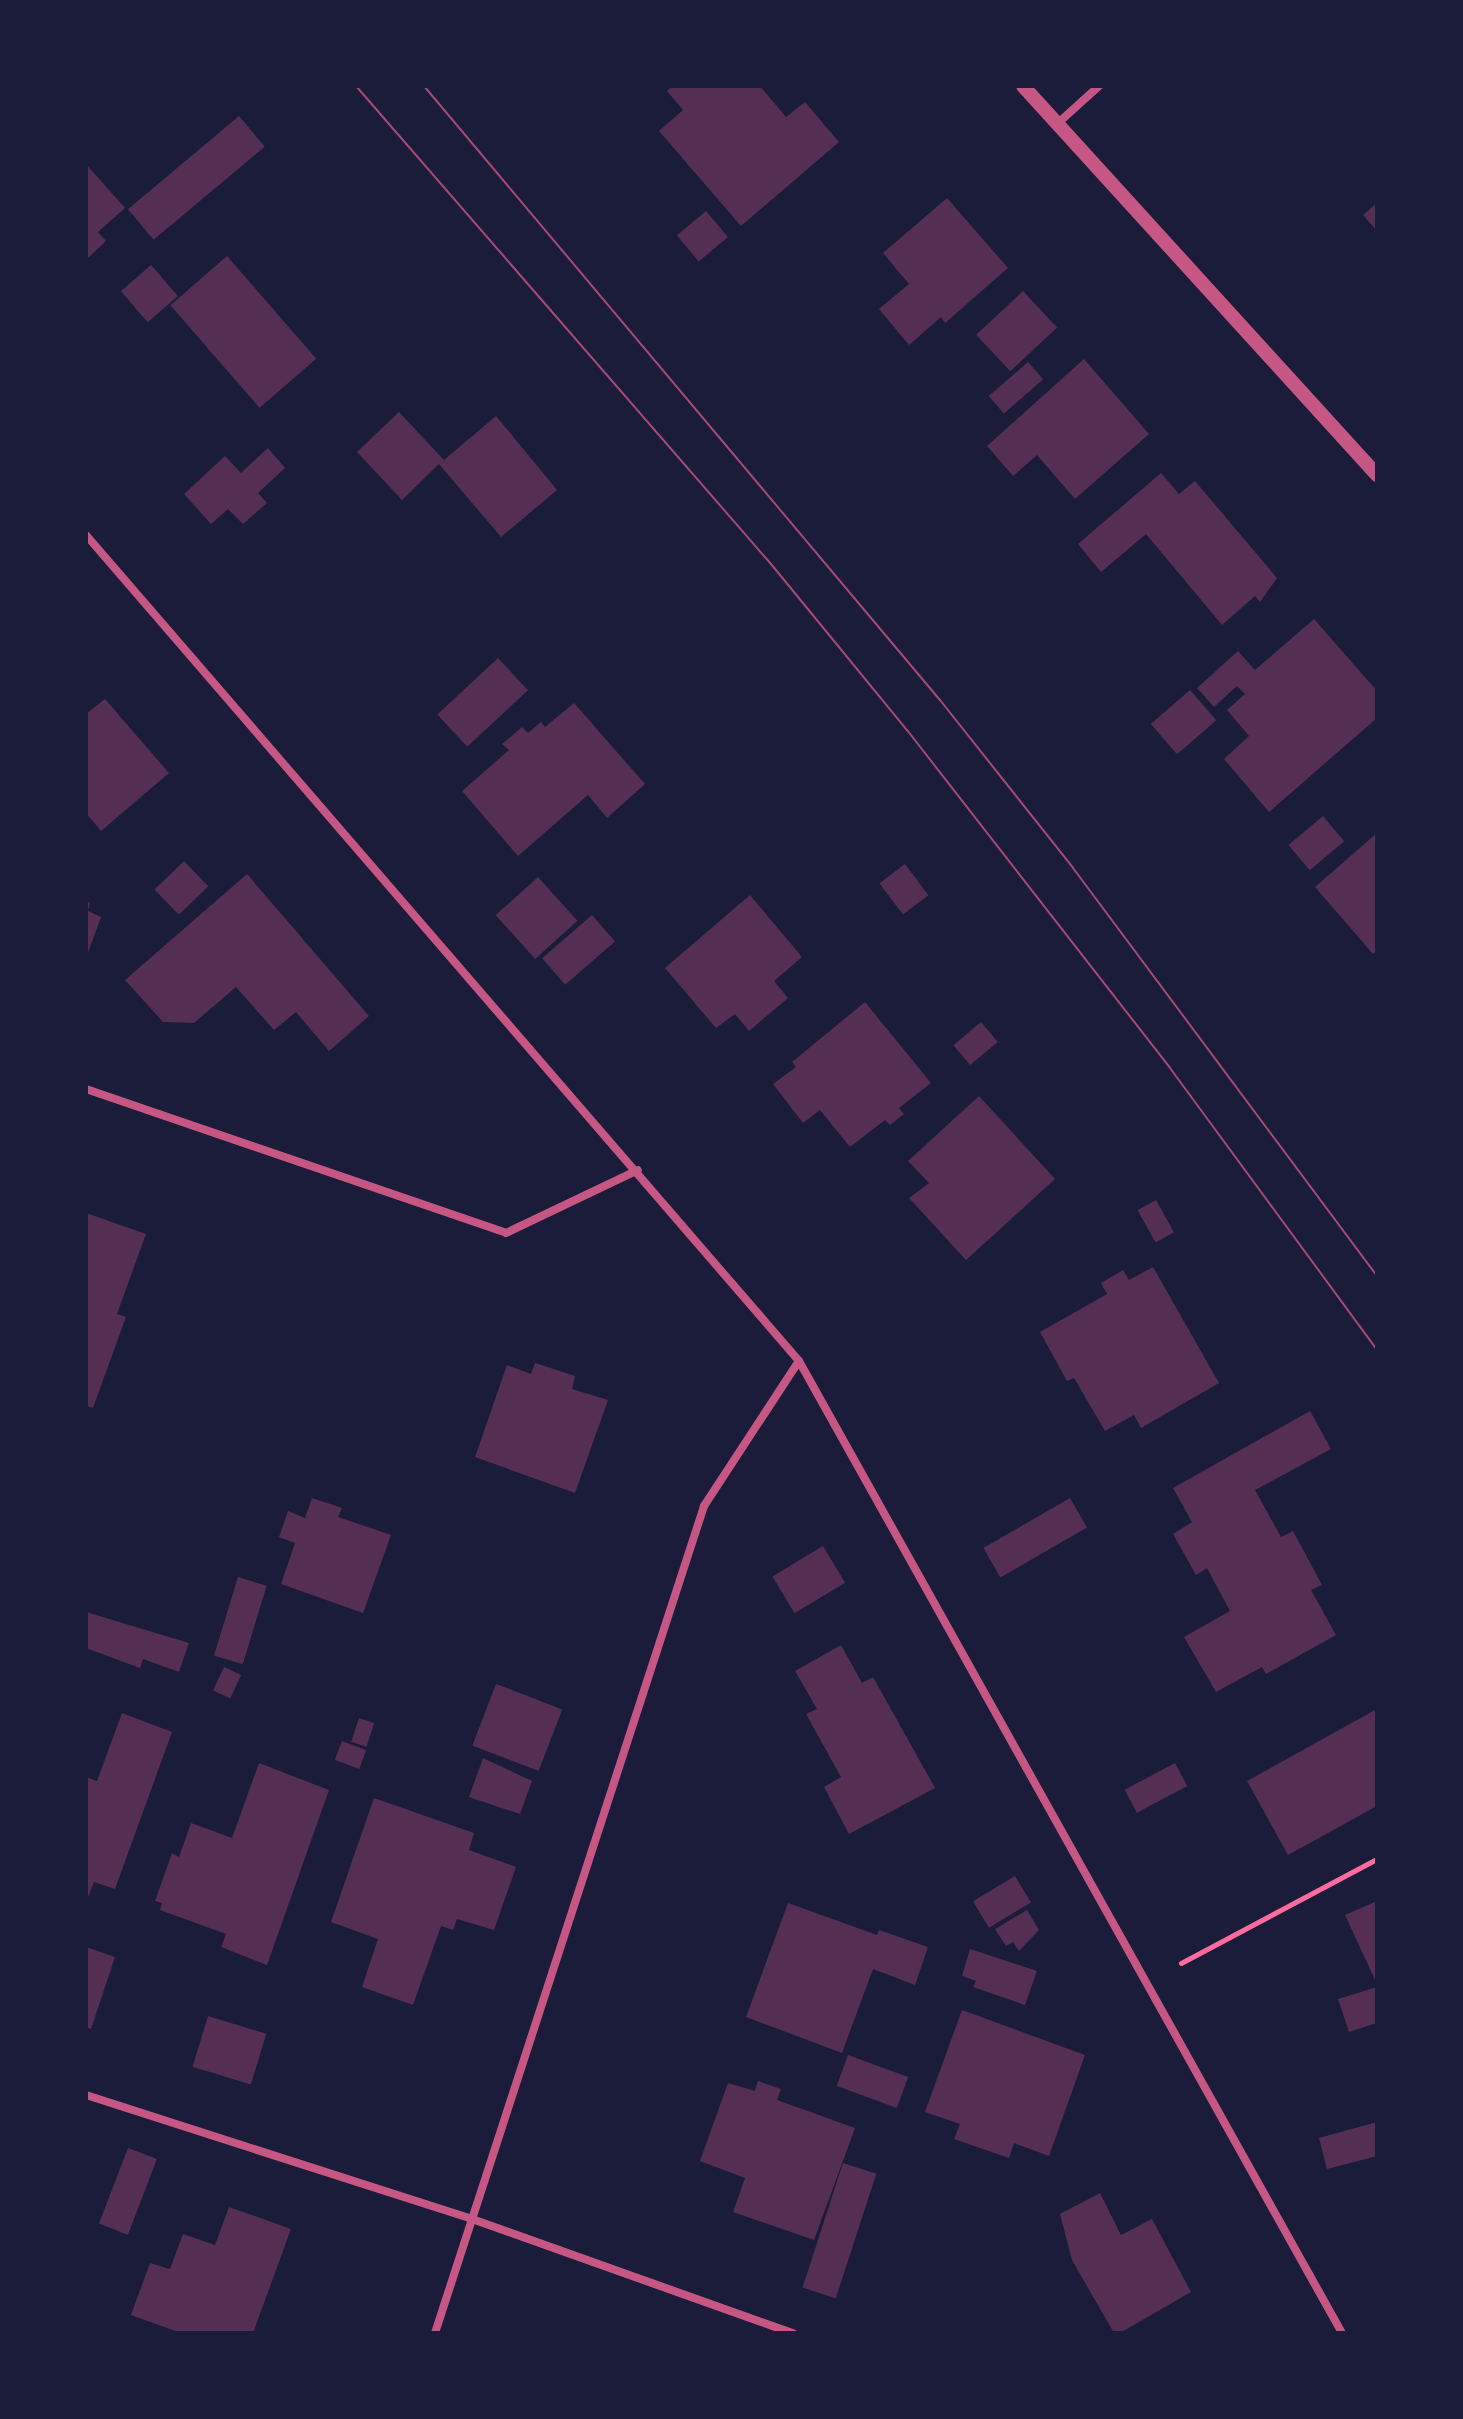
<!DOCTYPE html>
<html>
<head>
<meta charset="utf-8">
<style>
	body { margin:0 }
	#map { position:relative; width:1463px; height:2419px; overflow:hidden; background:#1b1b3a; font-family:"Space Grotesk",sans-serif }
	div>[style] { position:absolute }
	.building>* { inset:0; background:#542f53; transform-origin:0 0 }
	.path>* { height:5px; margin:-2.5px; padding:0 2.5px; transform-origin:2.5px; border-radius:2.5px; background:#ff6b9d }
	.minor>* { height:8px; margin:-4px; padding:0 4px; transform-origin:4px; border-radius:4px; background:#c65784 }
	.tertiary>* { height:14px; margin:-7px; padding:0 7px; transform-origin:7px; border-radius:7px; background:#c65784 }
	.tram>* { height:2px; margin:-1px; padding:0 1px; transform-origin:1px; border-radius:1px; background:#a44b75 }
	span { translate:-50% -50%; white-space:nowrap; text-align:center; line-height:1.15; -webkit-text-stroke:8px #1b1b3a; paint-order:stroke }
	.frame { position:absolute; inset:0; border:88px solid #1b1b3a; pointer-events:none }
</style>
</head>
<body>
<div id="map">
	<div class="building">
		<i style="clip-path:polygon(673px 86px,760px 86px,786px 117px,805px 102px,839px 142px,741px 226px,659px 131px,683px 110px,667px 91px)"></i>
		<i style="left:239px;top:116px;width:40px;height:145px;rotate:50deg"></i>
		<i style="clip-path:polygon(86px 164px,125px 208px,98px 232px,106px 241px,86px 260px)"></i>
		<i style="clip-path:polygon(947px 198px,1008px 268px,945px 323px,941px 317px,909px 345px,879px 309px,909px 284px,883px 253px)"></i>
		<i style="clip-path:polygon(1377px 203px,1377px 231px,1363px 215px)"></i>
		<i style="left:706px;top:211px;width:34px;height:38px;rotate:50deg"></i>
		<i style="left:227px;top:256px;width:136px;height:75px;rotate:49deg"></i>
		<i style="left:151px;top:265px;width:41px;height:40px;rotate:49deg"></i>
		<i style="left:1023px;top:291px;width:50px;height:64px;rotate:47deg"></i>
		<i style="clip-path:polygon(1084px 359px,1149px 434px,1075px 499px,1037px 455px,1013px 476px,987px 446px)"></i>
		<i style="left:1028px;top:362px;width:23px;height:52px;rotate:49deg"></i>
		<i style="clip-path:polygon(399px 412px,444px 460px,496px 416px,557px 490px,501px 537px,439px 464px,402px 500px,357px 452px)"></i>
		<i style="clip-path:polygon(268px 448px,285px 468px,258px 493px,267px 503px,243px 524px,228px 509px,211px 524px,184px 494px,225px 456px,241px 473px)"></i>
		<i style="clip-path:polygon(1161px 473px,1179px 494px,1195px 481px,1277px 578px,1260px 602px,1255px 596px,1222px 625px,1146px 534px,1101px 572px,1078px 544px)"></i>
		<i style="clip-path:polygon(1314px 619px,1377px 691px,1377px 718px,1269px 812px,1224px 759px,1249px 736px,1227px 710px,1245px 694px,1237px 686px,1214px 707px,1197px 688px,1238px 651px,1255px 670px)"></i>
		<i style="left:498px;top:658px;width:44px;height:83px;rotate:47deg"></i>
		<i style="left:1190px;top:690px;width:40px;height:52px;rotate:49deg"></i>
		<i style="clip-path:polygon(105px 699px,169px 773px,101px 831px,86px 813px,86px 714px)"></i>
		<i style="clip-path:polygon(574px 703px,645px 784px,607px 818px,588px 795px,518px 856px,462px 791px,509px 750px,502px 744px,522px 727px,528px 733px,541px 722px,545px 727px)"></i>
		<i style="left:1323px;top:816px;width:33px;height:45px;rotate:50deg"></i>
		<i style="clip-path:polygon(1377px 833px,1377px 951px,1373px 954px,1315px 887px)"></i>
		<i style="left:184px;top:861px;width:35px;height:41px;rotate:46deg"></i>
		<i style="left:905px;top:864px;width:39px;height:32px;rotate:53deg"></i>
		<i style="clip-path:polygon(247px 874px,369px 1016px,329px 1051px,296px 1012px,274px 1030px,236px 987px,194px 1023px,163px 1022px,125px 980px)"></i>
		<i style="left:538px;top:877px;width:59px;height:57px;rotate:48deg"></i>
		<i style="clip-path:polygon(750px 895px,802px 957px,774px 981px,788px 998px,749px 1031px,735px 1014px,716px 1028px,665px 968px)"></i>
		<i style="clip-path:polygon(86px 901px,90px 903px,88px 911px,101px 917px,86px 958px)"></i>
		<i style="left:592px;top:915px;width:35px;height:66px;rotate:49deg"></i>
		<i style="clip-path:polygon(865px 1002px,931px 1083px,899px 1108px,904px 1114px,890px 1125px,885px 1120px,850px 1147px,820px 1110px,803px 1123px,773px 1084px,796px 1067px,792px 1062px)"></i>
		<i style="left:981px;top:1022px;width:26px;height:36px;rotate:50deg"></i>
		<i style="clip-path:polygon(979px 1096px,1055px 1179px,966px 1260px,909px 1198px,929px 1183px,908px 1161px)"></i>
		<i style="left:1156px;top:1200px;width:37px;height:21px;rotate:61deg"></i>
		<i style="clip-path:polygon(86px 1213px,146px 1234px,117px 1314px,126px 1317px,93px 1408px,86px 1406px)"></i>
		<i style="clip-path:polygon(1153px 1267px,1219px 1383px,1141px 1428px,1134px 1415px,1105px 1431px,1074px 1378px,1067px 1381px,1040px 1332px,1107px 1294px,1101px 1283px,1123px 1270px,1129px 1280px)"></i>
		<i style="clip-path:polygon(535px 1363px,575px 1376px,572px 1389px,608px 1400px,575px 1493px,475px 1457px,507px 1365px,531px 1374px)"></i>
		<i style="clip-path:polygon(1310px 1411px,1331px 1449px,1255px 1490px,1281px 1537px,1293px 1531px,1322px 1585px,1311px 1590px,1336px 1635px,1266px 1674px,1262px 1667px,1216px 1692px,1184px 1637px,1230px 1611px,1207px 1568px,1196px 1575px,1173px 1534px,1192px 1522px,1173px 1488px)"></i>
		<i style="clip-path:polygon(312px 1498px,342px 1508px,338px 1517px,391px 1535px,363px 1613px,281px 1584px,295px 1543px,279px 1537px,288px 1511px,305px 1518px)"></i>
		<i style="left:1070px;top:1498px;width:34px;height:100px;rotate:60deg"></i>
		<i style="left:823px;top:1546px;width:43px;height:59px;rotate:59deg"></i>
		<i style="left:238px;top:1577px;width:30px;height:82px;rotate:17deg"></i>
		<i style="clip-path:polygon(86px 1612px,189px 1643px,179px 1672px,143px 1659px,140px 1668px,86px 1648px)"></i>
		<i style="clip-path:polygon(841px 1645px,862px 1683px,873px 1677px,935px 1788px,849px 1834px,824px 1787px,841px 1777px,806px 1714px,817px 1709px,795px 1671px)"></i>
		<i style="left:224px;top:1667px;width:19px;height:26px;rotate:25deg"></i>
		<i style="left:496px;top:1684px;width:71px;height:66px;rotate:21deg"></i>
		<i style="clip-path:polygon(1375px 1710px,1377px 1806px,1288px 1855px,1247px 1781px)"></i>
		<i style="clip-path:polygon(122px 1713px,172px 1732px,115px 1889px,94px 1882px,86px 1902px,86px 1777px,97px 1781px)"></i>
		<i style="left:359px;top:1718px;width:16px;height:25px;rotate:18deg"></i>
		<i style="left:342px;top:1741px;width:26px;height:20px;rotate:21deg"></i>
		<i style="clip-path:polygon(483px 1758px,532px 1781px,520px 1814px,469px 1797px)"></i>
		<i style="clip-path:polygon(259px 1763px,329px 1790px,267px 1965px,221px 1947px,226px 1934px,160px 1910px,162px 1903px,155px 1901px,172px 1853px,179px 1857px,191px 1823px,232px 1838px)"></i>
		<i style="left:1175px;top:1763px;width:26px;height:57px;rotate:62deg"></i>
		<i style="clip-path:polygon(374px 1798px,474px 1833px,469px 1850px,516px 1867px,494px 1930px,457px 1919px,453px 1930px,441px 1926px,413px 2005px,362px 1987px,378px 1939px,331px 1922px)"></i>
		<i style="left:1015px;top:1876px;width:31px;height:49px;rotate:59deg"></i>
		<i style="clip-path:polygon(1377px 1901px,1377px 1984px,1345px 1915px)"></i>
		<i style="clip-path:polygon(788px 1903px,877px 1935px,879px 1930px,928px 1947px,915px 1985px,873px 1969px,842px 2053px,746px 2017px)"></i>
		<i style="clip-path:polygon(1027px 1910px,1039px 1930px,1019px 1951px,1013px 1942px,1006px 1946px,995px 1929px)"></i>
		<i style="clip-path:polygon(86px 1947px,115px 1957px,91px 2029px,86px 2027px)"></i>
		<i style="clip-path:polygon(970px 1949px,1037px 1971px,1025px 2005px,973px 1987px,976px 1981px,962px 1976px)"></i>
		<i style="clip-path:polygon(1377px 1987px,1377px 2023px,1349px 2032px,1338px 1999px)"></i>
		<i style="clip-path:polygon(962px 2010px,1085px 2055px,1049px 2156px,1014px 2143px,1009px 2158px,954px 2139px,960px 2124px,925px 2112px)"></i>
		<i style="left:208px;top:2016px;width:61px;height:53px;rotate:17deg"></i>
		<i style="left:848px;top:2055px;width:64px;height:33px;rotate:20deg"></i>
		<i style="clip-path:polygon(758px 2081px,781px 2089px,777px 2100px,855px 2128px,814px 2240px,733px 2212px,745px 2178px,700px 2161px,728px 2083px,755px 2091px)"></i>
		<i style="clip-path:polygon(1377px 2122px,1377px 2156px,1327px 2169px,1319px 2138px)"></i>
		<i style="left:128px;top:2148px;width:31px;height:81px;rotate:21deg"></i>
		<i style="left:843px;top:2163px;width:35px;height:131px;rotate:18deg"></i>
		<i style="clip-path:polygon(1100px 2193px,1121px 2235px,1152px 2219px,1191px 2292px,1120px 2333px,1114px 2333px,1072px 2260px,1060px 2214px)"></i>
		<i style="clip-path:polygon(229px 2207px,291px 2229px,253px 2333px,181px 2333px,131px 2315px,150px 2263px,170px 2269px,183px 2234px,215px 2245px)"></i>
	</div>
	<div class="path">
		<i style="left:1181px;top:1963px;width:222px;rotate:-28deg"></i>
	</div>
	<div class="minor">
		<i style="left:1057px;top:124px;width:57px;rotate:-42.1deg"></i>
		<i style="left:86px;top:535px;width:1091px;rotate:49.2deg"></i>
		<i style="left:799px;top:1361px;width:1113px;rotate:60.81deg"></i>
		<i style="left:86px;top:1089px;width:444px;rotate:18.9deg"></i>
		<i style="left:506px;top:1233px;width:146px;rotate:-25.5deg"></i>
		<i style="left:86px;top:2095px;width:405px;rotate:17.8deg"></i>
		<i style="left:472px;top:2219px;width:341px;rotate:19.6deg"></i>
		<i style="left:435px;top:2333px;width:870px;rotate:-71.98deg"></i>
		<i style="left:704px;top:1506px;width:173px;rotate:-56.8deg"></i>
	</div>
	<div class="tertiary">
		<i style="left:1023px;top:86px;width:526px;rotate:47.7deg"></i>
	</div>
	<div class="tram">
		<i style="left:356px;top:86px;width:633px;rotate:49.04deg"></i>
		<i style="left:771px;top:564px;width:215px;rotate:50.7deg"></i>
		<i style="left:907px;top:730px;width:428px;rotate:52.1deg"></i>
		<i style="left:1170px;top:1068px;width:350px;rotate:53.7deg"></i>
		<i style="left:424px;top:86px;width:802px;rotate:49.96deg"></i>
		<i style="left:940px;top:700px;width:214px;rotate:51.6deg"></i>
		<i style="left:1073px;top:868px;width:509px;rotate:53.31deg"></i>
	</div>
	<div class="frame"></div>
</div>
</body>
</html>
